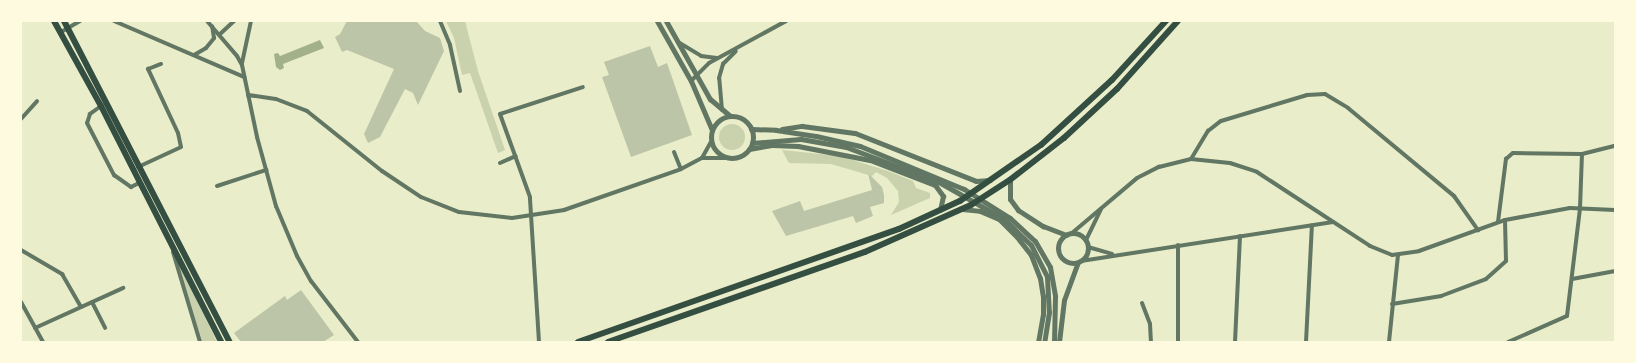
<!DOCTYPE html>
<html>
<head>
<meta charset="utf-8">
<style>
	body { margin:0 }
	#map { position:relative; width:1636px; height:363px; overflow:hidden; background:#e9edc9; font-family:Lora,serif }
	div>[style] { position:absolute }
	.green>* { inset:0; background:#cad2ad }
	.round { border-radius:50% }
	.water>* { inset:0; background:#a3b18a }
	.building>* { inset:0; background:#bcc5a7 }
	.minor>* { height:4px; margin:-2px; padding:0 2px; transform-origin:2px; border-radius:2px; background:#617663 }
	.tertiary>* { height:5px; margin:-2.5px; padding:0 2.5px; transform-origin:2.5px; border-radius:2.5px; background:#617663 }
	.tertiary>.ring { margin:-2.5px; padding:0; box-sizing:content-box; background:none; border:5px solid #617663; border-radius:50% }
	.secondary>* { height:5.5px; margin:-2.75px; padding:0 2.75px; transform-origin:2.75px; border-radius:2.75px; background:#344e41 }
	.primary>* { height:6px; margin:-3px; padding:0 3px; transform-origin:3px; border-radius:3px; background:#344e41 }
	span { translate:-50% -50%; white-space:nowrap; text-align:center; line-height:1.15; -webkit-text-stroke:4px #fefae0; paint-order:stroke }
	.frame { position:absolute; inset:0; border:22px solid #fefae0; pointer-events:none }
</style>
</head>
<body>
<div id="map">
	<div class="green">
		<i style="clip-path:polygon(446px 21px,465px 21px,478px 71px,505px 150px,498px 153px,470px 73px,462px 75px,454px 38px)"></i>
		<i class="round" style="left:719px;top:124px;width:26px;height:26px"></i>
		<i style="clip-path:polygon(782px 150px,840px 156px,888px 171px,913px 181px,916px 188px,930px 193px,930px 198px,891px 215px,899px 202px,898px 191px,887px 178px,876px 172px,872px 176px,831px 164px,789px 163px)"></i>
		<i style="clip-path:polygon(178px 266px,180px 266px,217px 342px,201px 342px)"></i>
	</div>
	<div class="water">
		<i style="clip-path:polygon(320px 40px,324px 48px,283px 64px,284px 68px,280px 70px,276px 67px,274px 54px,278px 53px,280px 56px)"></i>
	</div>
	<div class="building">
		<i style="clip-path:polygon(347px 21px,416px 21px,425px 31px,440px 38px,444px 51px,418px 105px,413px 93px,405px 89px,380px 137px,368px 143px,364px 134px,394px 69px,347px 50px,342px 52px,335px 37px,340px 34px)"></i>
		<i style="clip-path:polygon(650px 46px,658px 67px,667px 63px,692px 135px,631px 157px,602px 77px,609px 75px,604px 62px)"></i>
		<i style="clip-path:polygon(868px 173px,882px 187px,884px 195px,884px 203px,870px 207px,873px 216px,856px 223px,853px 216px,786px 236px,772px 211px,800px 201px,804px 211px,872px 190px)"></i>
		<i style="clip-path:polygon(301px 290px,334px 335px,323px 342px,241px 342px,234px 333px,285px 296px,287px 300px)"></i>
	</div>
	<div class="minor">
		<i style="left:114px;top:21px;width:142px;rotate:23.3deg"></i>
		<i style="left:207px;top:21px;width:46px;rotate:49.4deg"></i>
		<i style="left:237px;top:56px;width:10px;rotate:61deg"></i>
		<i style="left:242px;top:65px;width:74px;rotate:78.2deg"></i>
		<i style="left:257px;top:137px;width:72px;rotate:74.6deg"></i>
		<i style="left:276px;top:206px;width:54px;rotate:67.2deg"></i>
		<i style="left:297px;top:256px;width:29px;rotate:61deg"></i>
		<i style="left:311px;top:281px;width:77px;rotate:52.4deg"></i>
		<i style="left:440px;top:21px;width:26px;rotate:67deg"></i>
		<i style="left:450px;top:45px;width:47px;rotate:77.7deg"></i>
		<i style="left:61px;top:32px;width:22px;rotate:-30deg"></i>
		<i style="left:219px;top:35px;width:21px;rotate:-43deg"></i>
		<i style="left:678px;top:42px;width:27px;rotate:31deg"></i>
		<i style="left:701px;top:56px;width:16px;rotate:7deg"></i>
		<i style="left:194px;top:55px;width:14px;rotate:-30deg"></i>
		<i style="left:206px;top:48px;width:13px;rotate:-51deg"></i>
		<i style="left:214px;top:38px;width:12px;rotate:-99deg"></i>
		<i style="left:242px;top:63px;width:43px;rotate:-77.9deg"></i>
		<i style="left:691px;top:81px;width:25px;rotate:-45deg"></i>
		<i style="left:709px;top:63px;width:88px;rotate:-28.6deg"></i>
		<i style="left:248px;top:95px;width:28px;rotate:8deg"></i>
		<i style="left:276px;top:99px;width:33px;rotate:21deg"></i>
		<i style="left:307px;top:111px;width:96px;rotate:38.7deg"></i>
		<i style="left:382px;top:171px;width:47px;rotate:33.7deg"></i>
		<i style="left:421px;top:197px;width:41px;rotate:21.5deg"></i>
		<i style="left:459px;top:212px;width:53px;rotate:6.5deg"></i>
		<i style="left:512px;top:218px;width:53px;rotate:-8.7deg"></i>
		<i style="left:564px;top:210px;width:124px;rotate:-19.3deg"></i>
		<i style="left:681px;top:169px;width:24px;rotate:-28deg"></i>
		<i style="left:101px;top:106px;width:14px;rotate:144deg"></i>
		<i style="left:90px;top:114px;width:9px;rotate:108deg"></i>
		<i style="left:87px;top:123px;width:59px;rotate:62.6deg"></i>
		<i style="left:114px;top:175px;width:21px;rotate:35deg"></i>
		<i style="left:131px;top:187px;width:9px;rotate:-27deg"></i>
		<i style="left:722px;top:110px;width:32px;rotate:-95deg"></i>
		<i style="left:719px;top:78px;width:15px;rotate:-74deg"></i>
		<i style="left:723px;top:64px;width:18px;rotate:-45deg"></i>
		<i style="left:21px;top:119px;width:24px;rotate:-48deg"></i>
		<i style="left:674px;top:152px;width:18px;rotate:68deg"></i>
		<i style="left:702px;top:158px;width:29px"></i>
		<i style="left:702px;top:158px;width:18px;rotate:-61deg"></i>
		<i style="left:1191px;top:159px;width:33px;rotate:-59deg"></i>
		<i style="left:1208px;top:131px;width:16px;rotate:-38deg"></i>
		<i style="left:1221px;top:121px;width:90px;rotate:-16.8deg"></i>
		<i style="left:1307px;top:95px;width:18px;rotate:-3deg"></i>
		<i style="left:1325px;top:94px;width:27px;rotate:31deg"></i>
		<i style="left:1348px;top:108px;width:138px;rotate:39.7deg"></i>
		<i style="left:1454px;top:196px;width:42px;rotate:54.8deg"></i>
		<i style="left:500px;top:163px;width:17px;rotate:-24deg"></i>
		<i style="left:138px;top:167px;width:47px;rotate:-24.9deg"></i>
		<i style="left:181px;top:147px;width:14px;rotate:-102deg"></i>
		<i style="left:178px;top:133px;width:71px;rotate:-115.1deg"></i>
		<i style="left:148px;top:69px;width:14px;rotate:-21deg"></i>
		<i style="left:217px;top:186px;width:52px;rotate:-18.1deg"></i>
		<i style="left:1498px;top:222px;width:64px;rotate:-82.8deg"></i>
		<i style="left:1506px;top:159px;width:9px;rotate:-41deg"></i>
		<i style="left:1513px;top:153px;width:69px;rotate:0.8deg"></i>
		<i style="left:1582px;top:154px;width:34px;rotate:-14deg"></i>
		<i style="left:1072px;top:233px;width:85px;rotate:-40.2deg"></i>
		<i style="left:1137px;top:178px;width:25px;rotate:-27deg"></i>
		<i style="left:1159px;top:167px;width:33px;rotate:-14deg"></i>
		<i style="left:1191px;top:159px;width:39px;rotate:6deg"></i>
		<i style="left:1230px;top:163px;width:28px;rotate:18deg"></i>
		<i style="left:1257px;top:172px;width:135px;rotate:33.2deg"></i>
		<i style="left:1370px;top:246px;width:24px;rotate:22deg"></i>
		<i style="left:1392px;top:255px;width:27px;rotate:-8deg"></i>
		<i style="left:1419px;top:251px;width:91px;rotate:-19.8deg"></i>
		<i style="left:1505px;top:220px;width:66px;rotate:-10.5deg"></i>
		<i style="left:1570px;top:208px;width:45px;rotate:2.5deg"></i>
		<i style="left:1086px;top:240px;width:34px;rotate:-64deg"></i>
		<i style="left:1178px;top:245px;width:97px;rotate:90deg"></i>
		<i style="left:1088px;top:247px;width:25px;rotate:16deg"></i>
		<i style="left:21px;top:250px;width:48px;rotate:30.3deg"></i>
		<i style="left:62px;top:274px;width:38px;rotate:60deg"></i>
		<i style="left:173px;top:252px;width:94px;rotate:73.3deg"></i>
		<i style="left:1081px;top:261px;width:255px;rotate:-8.8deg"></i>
		<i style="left:1572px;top:279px;width:44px;rotate:-10.5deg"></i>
		<i style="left:21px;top:302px;width:46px;rotate:61.2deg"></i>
		<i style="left:92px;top:302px;width:29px;rotate:63deg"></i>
		<i style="left:1142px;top:303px;width:22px;rotate:69deg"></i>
		<i style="left:1150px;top:324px;width:18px;rotate:87deg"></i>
		<i style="left:1392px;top:304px;width:50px;rotate:-9.3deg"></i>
		<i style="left:1441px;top:296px;width:48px;rotate:-20.7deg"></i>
		<i style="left:1486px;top:279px;width:27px;rotate:-42deg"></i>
		<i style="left:1506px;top:261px;width:41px;rotate:-91.4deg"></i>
		<i style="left:35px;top:328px;width:97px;rotate:-24.4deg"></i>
		<i style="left:539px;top:342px;width:145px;rotate:-93.6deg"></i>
		<i style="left:530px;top:197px;width:88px;rotate:-109.9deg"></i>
		<i style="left:500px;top:114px;width:87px;rotate:-18deg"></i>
		<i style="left:1235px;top:342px;width:106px;rotate:-87.3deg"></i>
		<i style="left:1306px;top:342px;width:117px;rotate:-87.1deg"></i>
		<i style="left:1389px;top:342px;width:87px;rotate:-84.1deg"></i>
		<i style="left:1508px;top:342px;width:64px;rotate:-23.8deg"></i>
		<i style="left:1567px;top:316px;width:109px;rotate:-83.1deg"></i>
		<i style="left:1580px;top:208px;width:54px;rotate:-87.9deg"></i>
	</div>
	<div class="tertiary">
		<i style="left:657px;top:21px;width:69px;rotate:60.5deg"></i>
		<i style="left:691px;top:81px;width:53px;rotate:66.8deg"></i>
		<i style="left:666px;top:21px;width:90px;rotate:60.6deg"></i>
		<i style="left:710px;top:99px;width:26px;rotate:40deg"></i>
		<i class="ring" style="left:711px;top:116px;width:37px;height:37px"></i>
		<i style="left:751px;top:129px;width:25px;rotate:2deg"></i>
		<i style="left:776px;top:130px;width:40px;rotate:8.5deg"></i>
		<i style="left:816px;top:136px;width:45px;rotate:12.8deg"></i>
		<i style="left:860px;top:146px;width:113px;rotate:22.5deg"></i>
		<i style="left:964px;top:189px;width:54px;rotate:32.2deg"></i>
		<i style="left:1010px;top:218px;width:34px;rotate:43deg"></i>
		<i style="left:1035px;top:241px;width:30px;rotate:60deg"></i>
		<i style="left:1050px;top:267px;width:29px;rotate:80deg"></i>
		<i style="left:1055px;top:296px;width:46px;rotate:91.2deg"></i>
		<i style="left:782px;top:129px;width:20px;rotate:-9deg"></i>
		<i style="left:802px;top:126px;width:53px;rotate:7.5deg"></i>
		<i style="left:855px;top:133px;width:130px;rotate:21.6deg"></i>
		<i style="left:976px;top:181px;width:14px;rotate:-4deg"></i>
		<i style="left:752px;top:143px;width:49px;rotate:-4.7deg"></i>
		<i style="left:801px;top:139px;width:46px;rotate:10.1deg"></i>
		<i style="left:846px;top:147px;width:97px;rotate:20.5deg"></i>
		<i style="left:937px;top:181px;width:77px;rotate:29.6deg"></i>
		<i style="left:1004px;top:219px;width:37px;rotate:44deg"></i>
		<i style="left:1031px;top:245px;width:36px;rotate:63deg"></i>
		<i style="left:1047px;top:277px;width:35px;rotate:87deg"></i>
		<i style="left:1049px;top:312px;width:30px;rotate:99deg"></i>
		<i style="left:749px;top:149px;width:23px;rotate:-10deg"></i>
		<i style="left:772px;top:145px;width:26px;rotate:2deg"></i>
		<i style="left:798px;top:146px;width:73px;rotate:11deg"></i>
		<i style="left:870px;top:160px;width:70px;rotate:21deg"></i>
		<i style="left:935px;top:185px;width:14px;rotate:54deg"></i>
		<i style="left:943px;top:196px;width:14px;rotate:102deg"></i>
		<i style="left:1010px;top:180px;width:19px;rotate:90deg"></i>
		<i style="left:1010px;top:199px;width:14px;rotate:54deg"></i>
		<i style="left:1018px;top:210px;width:30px;rotate:33deg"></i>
		<i style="left:1043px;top:226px;width:25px;rotate:21deg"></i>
		<i style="left:962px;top:209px;width:18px;rotate:6deg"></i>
		<i style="left:980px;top:211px;width:21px;rotate:23deg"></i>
		<i style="left:999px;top:219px;width:25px;rotate:45deg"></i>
		<i style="left:1017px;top:237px;width:23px;rotate:52deg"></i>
		<i style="left:1031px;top:255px;width:25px;rotate:69deg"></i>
		<i style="left:1040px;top:278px;width:18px;rotate:81deg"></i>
		<i style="left:1043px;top:296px;width:18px;rotate:90deg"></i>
		<i style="left:1043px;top:314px;width:28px;rotate:100deg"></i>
		<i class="ring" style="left:1058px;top:233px;width:25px;height:25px"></i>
		<i style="left:1059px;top:342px;width:42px;rotate:-83.2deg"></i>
		<i style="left:1064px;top:300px;width:40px;rotate:-69.8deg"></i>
	</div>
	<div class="secondary">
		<i style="left:578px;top:342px;width:340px;rotate:-19.4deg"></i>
		<i style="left:899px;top:229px;width:67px;rotate:-24.7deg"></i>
		<i style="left:960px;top:201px;width:98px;rotate:-34.7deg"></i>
		<i style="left:1041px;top:145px;width:96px;rotate:-42.5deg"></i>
		<i style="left:1112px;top:80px;width:80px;rotate:-47.5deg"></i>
		<i style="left:608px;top:342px;width:272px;rotate:-19.3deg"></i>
		<i style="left:865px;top:252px;width:116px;rotate:-23.9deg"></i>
		<i style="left:971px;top:205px;width:46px;rotate:-32.7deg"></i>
		<i style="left:1010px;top:180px;width:68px;rotate:-37.9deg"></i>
		<i style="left:1064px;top:138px;width:72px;rotate:-42.8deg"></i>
		<i style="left:1117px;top:89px;width:91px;rotate:-48.1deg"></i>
	</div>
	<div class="primary">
		<i style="left:54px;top:21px;width:97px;rotate:61.1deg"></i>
		<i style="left:101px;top:106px;width:265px;rotate:63deg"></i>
		<i style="left:64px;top:21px;width:361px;rotate:62.7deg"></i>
	</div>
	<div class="frame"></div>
</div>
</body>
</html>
